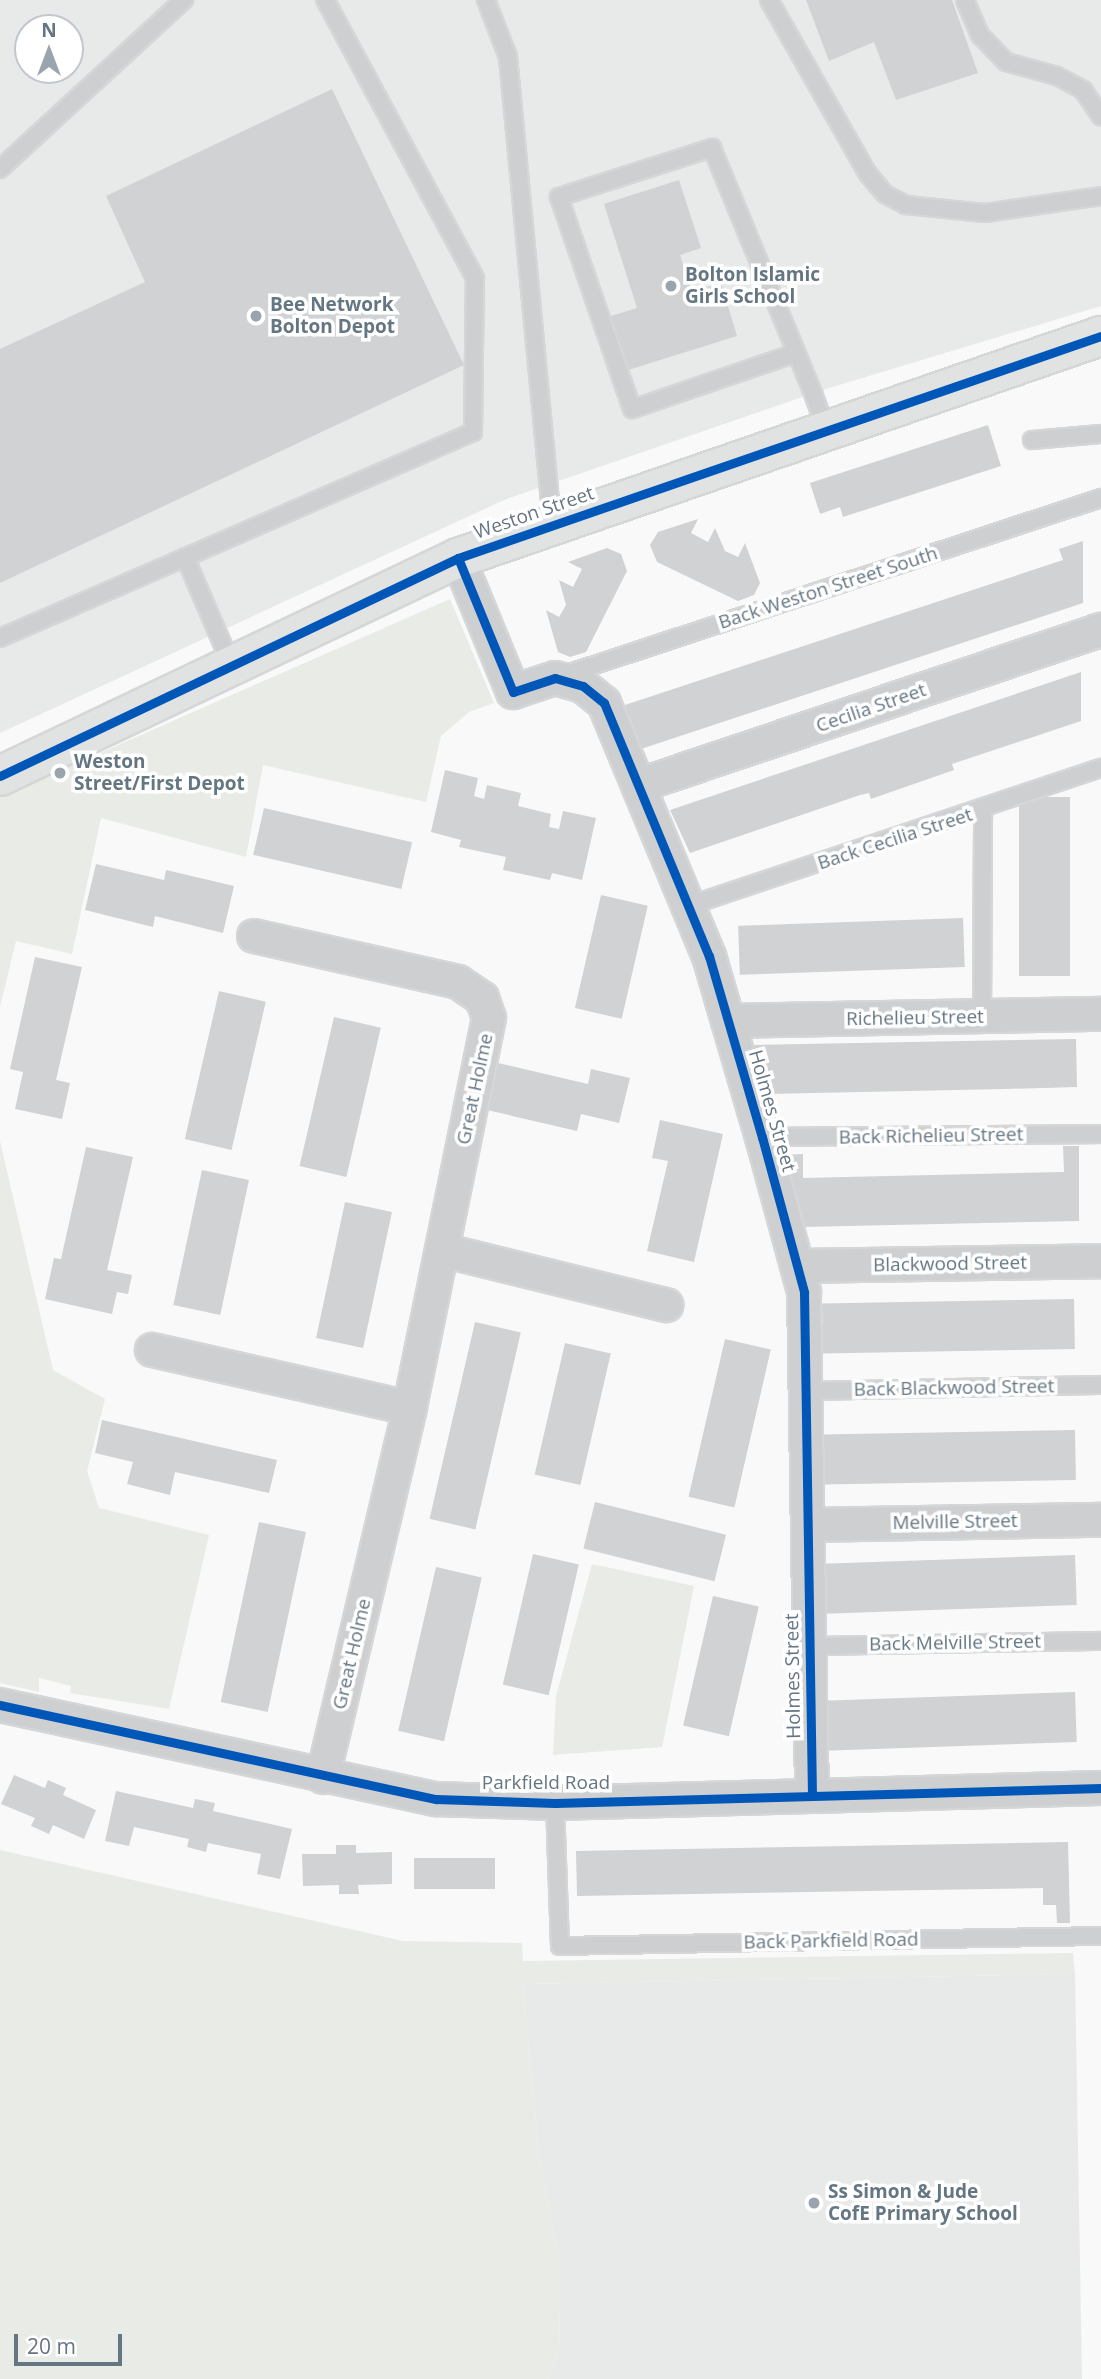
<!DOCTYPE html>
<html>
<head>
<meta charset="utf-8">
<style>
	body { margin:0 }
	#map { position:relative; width:1101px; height:2379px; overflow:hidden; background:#f9f9f9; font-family:"Open Sans",sans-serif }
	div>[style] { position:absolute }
	.built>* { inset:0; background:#e8e9e9 }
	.green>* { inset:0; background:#e8ebe6 }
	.building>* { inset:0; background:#d0d2d3; transform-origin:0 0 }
	.roads { filter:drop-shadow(2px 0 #d5d6d7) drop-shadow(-2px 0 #d5d6d7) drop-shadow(0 2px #d5d6d7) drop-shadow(0 -2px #d5d6d7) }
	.lane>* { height:16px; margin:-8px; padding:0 8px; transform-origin:8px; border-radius:8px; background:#cecfd0 }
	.street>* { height:32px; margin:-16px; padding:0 16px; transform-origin:16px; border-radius:16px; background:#cecfd0 }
	.secondary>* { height:38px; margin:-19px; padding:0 19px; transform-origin:19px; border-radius:19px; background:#e1e2e2 }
	.cycleway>* { height:9px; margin:-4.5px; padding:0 4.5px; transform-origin:4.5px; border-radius:4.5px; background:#0057b8 }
	.dots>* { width:19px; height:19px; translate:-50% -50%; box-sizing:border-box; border:4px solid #fff; border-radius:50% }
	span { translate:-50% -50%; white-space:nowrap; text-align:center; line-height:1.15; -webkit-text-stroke:7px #fff; paint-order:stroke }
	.poi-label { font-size:19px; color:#657683; font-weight:700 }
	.left { translate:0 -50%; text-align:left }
	.street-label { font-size:19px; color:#657683 }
	.north { position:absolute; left:14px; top:14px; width:70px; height:70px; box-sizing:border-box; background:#fff; border:2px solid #c1c8cd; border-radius:50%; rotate:0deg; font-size:19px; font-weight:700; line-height:28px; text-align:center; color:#657683 }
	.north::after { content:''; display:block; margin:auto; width:24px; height:32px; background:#99a4ac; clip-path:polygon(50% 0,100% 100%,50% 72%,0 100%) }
	.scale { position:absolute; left:14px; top:2334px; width:108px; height:32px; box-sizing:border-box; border:4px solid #657683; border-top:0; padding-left:9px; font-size:21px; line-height:24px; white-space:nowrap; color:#657683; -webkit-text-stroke:5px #fff; paint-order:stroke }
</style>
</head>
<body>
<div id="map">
	<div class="built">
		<i style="clip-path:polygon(evenodd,0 0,1101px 0,1101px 306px,826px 389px,504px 500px,0 733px,0 0,28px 28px,70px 28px,70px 70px,28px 70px,28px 28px)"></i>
		<i style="clip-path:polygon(1075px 1974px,1082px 2379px,548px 2379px,560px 2348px,558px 2252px,539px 2154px,523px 1984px)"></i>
	</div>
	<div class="green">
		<i style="clip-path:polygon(450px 599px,494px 703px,469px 712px,441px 736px,426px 802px,263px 765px,246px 857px,101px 818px,72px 954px,16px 941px,0 1007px,0 797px)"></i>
		<i style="clip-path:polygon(0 1141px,53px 1370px,105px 1399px,87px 1471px,99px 1508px,209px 1535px,169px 1709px,70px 1693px,71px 1686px,39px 1678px,39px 1692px,0 1683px)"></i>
		<i style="clip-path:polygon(592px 1564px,694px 1586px,662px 1747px,553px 1755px,556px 1696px)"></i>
		<i style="clip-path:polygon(0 1850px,403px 1941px,522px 1943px,523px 1961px,1073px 1953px,1075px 1974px,523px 1984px,539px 2154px,558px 2252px,560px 2348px,548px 2379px,0 2379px)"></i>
	</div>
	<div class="building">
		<i style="clip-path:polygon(806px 0,952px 0,978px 73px,896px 100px,874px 42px,829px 61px)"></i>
		<i style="clip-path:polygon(332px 89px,464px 365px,0 583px,0 349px,145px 282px,106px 196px)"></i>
		<i style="clip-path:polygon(679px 180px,701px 248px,680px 255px,692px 292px,721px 283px,737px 336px,625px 371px,608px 317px,637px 308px,604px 204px)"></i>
		<i style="clip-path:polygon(988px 425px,1001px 466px,843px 517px,840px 507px,820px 514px,810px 483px)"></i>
		<i style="clip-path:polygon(698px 519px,691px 533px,708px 542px,715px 528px,725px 551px,738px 557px,745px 543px,760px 583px,754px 595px,738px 601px,657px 562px,650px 545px,658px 532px)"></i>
		<i style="clip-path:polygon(1083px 541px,1083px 603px,641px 749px,622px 706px,1063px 560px,1059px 549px)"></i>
		<i style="clip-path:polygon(607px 548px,621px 554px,627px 571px,586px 652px,570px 657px,558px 652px,546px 610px,559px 617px,566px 605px,559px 580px,573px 587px,582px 569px,568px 562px)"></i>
		<i style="clip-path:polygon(1081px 672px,1081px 721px,952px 764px,954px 770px,888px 793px,871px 799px,869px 793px,860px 795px,690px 853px,670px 810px)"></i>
		<i style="clip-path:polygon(445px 770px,478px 778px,474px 796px,484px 799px,487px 785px,521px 793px,518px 806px,551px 814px,549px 827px,559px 829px,563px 811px,596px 818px,582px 880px,552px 873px,550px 880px,503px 870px,506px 857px,459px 847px,461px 840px,431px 832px)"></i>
		<i style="left:1070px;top:797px;width:179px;height:51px;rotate:90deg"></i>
		<i style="left:264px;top:808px;width:152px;height:48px;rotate:13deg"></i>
		<i style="clip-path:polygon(96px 864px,164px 880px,166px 870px,234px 886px,223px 933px,155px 916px,153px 927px,85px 910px)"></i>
		<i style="left:601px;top:895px;width:48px;height:116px;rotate:13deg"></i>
		<i style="left:963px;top:918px;width:49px;height:225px;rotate:88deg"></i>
		<i style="clip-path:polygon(35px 957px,82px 967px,56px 1080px,70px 1083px,62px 1119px,15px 1109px,23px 1072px,10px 1069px)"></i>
		<i style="left:219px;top:991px;width:48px;height:152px;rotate:13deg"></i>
		<i style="left:334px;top:1017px;width:48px;height:153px;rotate:13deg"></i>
		<i style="clip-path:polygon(1076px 1039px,1077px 1087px,1004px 1089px,766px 1094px,753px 1045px)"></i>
		<i style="clip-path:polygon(498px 1063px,588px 1084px,591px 1069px,630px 1078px,619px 1123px,581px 1114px,577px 1131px,487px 1110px)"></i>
		<i style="clip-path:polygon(660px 1120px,723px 1134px,694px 1262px,647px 1251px,668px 1161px,652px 1158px)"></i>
		<i style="clip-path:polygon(1063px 1146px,1079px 1146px,1079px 1221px,802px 1227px,782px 1155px,803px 1154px,803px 1178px,1064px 1172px)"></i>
		<i style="clip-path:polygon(86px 1147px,133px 1157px,107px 1270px,132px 1275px,128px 1294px,117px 1292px,112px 1314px,45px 1299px,54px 1258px,61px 1259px)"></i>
		<i style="left:202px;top:1170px;width:48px;height:138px;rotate:12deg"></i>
		<i style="left:345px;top:1202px;width:48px;height:139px;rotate:12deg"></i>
		<i style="left:1074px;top:1299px;width:50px;height:252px;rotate:89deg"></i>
		<i style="left:475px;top:1322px;width:47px;height:202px;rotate:13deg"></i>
		<i style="left:725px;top:1339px;width:47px;height:162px;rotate:13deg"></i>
		<i style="left:565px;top:1343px;width:47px;height:135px;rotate:13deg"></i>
		<i style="clip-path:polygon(102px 1420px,277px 1460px,269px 1493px,175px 1472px,170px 1495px,127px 1484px,133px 1462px,95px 1453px)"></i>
		<i style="left:1075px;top:1430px;width:50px;height:252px;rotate:89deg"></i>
		<i style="left:595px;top:1502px;width:135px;height:48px;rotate:14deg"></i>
		<i style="left:259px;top:1522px;width:48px;height:184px;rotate:12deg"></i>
		<i style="left:533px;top:1554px;width:47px;height:134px;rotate:13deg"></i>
		<i style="left:1075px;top:1555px;width:50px;height:252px;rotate:88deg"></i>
		<i style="left:436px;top:1567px;width:47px;height:168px;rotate:13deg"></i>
		<i style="left:713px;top:1596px;width:47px;height:133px;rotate:13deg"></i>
		<i style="left:1075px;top:1692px;width:50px;height:252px;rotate:88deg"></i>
		<i style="clip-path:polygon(14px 1775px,45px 1788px,48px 1780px,66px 1788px,63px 1795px,96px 1810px,84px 1839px,53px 1825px,49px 1834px,31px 1826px,35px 1818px,1px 1804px)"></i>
		<i style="clip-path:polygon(116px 1791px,193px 1808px,195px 1799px,215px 1803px,213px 1811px,292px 1829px,280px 1879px,257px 1874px,261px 1854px,208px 1843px,206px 1852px,187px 1847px,189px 1839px,134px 1827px,129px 1846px,105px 1841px)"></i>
		<i style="clip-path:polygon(1068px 1842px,1070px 1923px,1057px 1923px,1056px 1905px,1043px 1905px,1043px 1888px,577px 1896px,576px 1851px)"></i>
		<i style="clip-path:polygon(336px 1845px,356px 1845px,356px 1853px,392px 1852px,392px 1884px,358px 1885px,359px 1894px,339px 1894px,339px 1885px,303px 1886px,302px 1854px,336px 1854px)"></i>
		<i style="left:495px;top:1858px;width:31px;height:81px;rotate:90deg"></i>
	</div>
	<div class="roads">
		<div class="lane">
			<i style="left:486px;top:0;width:61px;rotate:68.9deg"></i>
			<i style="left:508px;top:57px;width:471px;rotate:84.6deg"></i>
			<i style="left:769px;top:0;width:200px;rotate:60.4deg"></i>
			<i style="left:868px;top:174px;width:26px;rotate:50deg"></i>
			<i style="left:885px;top:194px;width:24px;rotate:28deg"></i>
			<i style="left:906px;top:205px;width:79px;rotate:5.8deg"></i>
			<i style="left:985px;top:213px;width:117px;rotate:-8.3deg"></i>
			<i style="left:965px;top:0;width:38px;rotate:67deg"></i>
			<i style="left:980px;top:35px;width:37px;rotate:46deg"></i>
			<i style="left:1006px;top:62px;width:53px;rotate:15.4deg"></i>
			<i style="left:1057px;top:76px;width:30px;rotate:28deg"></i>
			<i style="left:1083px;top:90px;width:32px;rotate:56deg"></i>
			<i style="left:0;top:169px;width:250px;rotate:-42.6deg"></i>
			<i style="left:796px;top:353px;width:173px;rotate:161.1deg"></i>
			<i style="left:632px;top:409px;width:224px;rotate:-109deg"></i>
			<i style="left:559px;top:197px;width:161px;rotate:-17.8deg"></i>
			<i style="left:712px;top:148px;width:268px;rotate:67.6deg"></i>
			<i style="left:814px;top:396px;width:37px;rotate:70deg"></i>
			<i style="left:1032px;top:440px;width:69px;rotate:-5deg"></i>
			<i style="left:185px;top:557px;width:119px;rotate:66.7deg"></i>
			<i style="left:0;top:638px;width:516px;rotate:-23.53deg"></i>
			<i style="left:473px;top:432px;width:154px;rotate:-89.3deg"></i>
			<i style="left:475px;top:278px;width:316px;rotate:-118.3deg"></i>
			<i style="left:561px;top:676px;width:569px;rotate:-18.24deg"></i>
			<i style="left:688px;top:906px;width:435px;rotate:-18.5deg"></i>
			<i style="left:982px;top:1017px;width:207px;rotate:-89.7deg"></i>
			<i style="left:762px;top:1137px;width:339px;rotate:-0.5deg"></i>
			<i style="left:806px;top:1391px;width:295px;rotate:-1.2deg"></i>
			<i style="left:810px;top:1646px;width:291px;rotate:-1deg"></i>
			<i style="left:555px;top:1803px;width:143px;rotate:88deg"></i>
			<i style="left:560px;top:1946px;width:541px;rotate:-1.06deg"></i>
		</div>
		<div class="street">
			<i style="left:458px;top:558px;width:145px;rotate:67.7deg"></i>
			<i style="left:513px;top:692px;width:44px;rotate:-18.4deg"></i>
			<i style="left:555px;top:678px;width:29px;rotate:16deg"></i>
			<i style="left:583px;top:686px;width:27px;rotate:39deg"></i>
			<i style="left:604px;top:703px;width:274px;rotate:67.5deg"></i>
			<i style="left:709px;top:956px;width:189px;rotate:73.7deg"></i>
			<i style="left:762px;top:1137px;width:161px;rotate:74.8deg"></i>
			<i style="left:804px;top:1292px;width:503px;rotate:89.09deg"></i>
			<i style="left:640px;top:785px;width:486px;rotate:-18.6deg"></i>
			<i style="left:254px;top:936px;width:209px;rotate:12.7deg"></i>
			<i style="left:458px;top:982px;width:29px;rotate:34deg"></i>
			<i style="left:482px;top:998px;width:21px;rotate:71deg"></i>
			<i style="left:489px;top:1018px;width:398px;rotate:101.5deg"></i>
			<i style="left:410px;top:1408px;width:379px;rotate:103.3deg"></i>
			<i style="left:728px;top:1021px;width:373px;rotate:-1.1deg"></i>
			<i style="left:442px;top:1250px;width:231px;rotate:13.8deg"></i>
			<i style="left:798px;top:1266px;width:303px;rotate:-0.9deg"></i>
			<i style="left:152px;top:1350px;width:264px;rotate:12.7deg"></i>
			<i style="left:808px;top:1525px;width:293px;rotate:-1deg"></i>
			<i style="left:0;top:1705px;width:446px;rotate:12.2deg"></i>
			<i style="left:436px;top:1799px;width:119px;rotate:1.9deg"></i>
			<i style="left:555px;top:1803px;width:546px;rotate:-1.57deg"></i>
		</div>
		<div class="secondary">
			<i style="left:0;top:776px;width:507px;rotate:-25.45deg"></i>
			<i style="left:458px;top:558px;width:680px;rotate:-19.05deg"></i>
		</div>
	</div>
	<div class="cycleway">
		<i style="left:458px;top:558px;width:145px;rotate:67.7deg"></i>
		<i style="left:513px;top:692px;width:44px;rotate:-18.4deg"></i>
		<i style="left:555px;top:678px;width:29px;rotate:16deg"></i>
		<i style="left:583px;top:686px;width:27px;rotate:39deg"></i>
		<i style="left:604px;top:703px;width:274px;rotate:67.5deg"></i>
		<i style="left:709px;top:956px;width:189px;rotate:73.7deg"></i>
		<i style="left:762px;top:1137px;width:161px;rotate:74.8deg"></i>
		<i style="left:804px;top:1292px;width:503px;rotate:89.09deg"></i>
		<i style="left:0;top:776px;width:507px;rotate:-25.45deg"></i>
		<i style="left:458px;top:558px;width:680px;rotate:-19.05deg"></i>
		<i style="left:0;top:1705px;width:446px;rotate:12.2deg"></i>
		<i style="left:436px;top:1799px;width:119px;rotate:1.9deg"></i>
		<i style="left:555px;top:1803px;width:546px;rotate:-1.57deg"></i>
	</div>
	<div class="dots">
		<i style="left:671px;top:286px;background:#99a4ac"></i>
		<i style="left:256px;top:316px;background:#99a4ac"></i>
		<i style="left:60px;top:773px;background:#99a4ac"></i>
		<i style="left:814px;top:2203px;background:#99a4ac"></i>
	</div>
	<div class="poi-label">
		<span class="left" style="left:685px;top:286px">Bolton Islamic<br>Girls School</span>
		<span class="left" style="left:270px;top:316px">Bee Network<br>Bolton Depot</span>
		<span class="left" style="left:74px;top:773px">Weston<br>Street/First Depot</span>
		<span class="left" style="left:828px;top:2203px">Ss Simon &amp; Jude<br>CofE Primary School</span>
	</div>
	<div class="street-label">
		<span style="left:534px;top:513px;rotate:-19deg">Weston Street</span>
		<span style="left:828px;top:588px;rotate:-18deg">Back Weston Street South</span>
		<span style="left:871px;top:708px;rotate:-19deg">Cecilia Street</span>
		<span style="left:895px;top:839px;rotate:-18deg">Back Cecilia Street</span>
		<span style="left:915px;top:1018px;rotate:-1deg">Richelieu Street</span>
		<span style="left:475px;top:1089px;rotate:-78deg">Great Holme</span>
		<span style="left:772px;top:1111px;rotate:74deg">Holmes Street</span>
		<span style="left:931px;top:1136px;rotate:-1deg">Back Richelieu Street</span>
		<span style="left:950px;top:1264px;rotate:-1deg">Blackwood Street</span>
		<span style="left:954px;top:1388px;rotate:-1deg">Back Blackwood Street</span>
		<span style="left:955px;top:1522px;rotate:-1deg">Melville Street</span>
		<span style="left:955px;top:1643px;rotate:-1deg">Back Melville Street</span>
		<span style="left:352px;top:1654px;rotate:-77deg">Great Holme</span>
		<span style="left:793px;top:1676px;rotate:-91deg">Holmes Street</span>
		<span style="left:546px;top:1783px">Parkfield Road</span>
		<span style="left:831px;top:1941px;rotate:-1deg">Back Parkfield Road</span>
	</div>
	<div class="north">N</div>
	<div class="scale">20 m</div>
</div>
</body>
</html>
